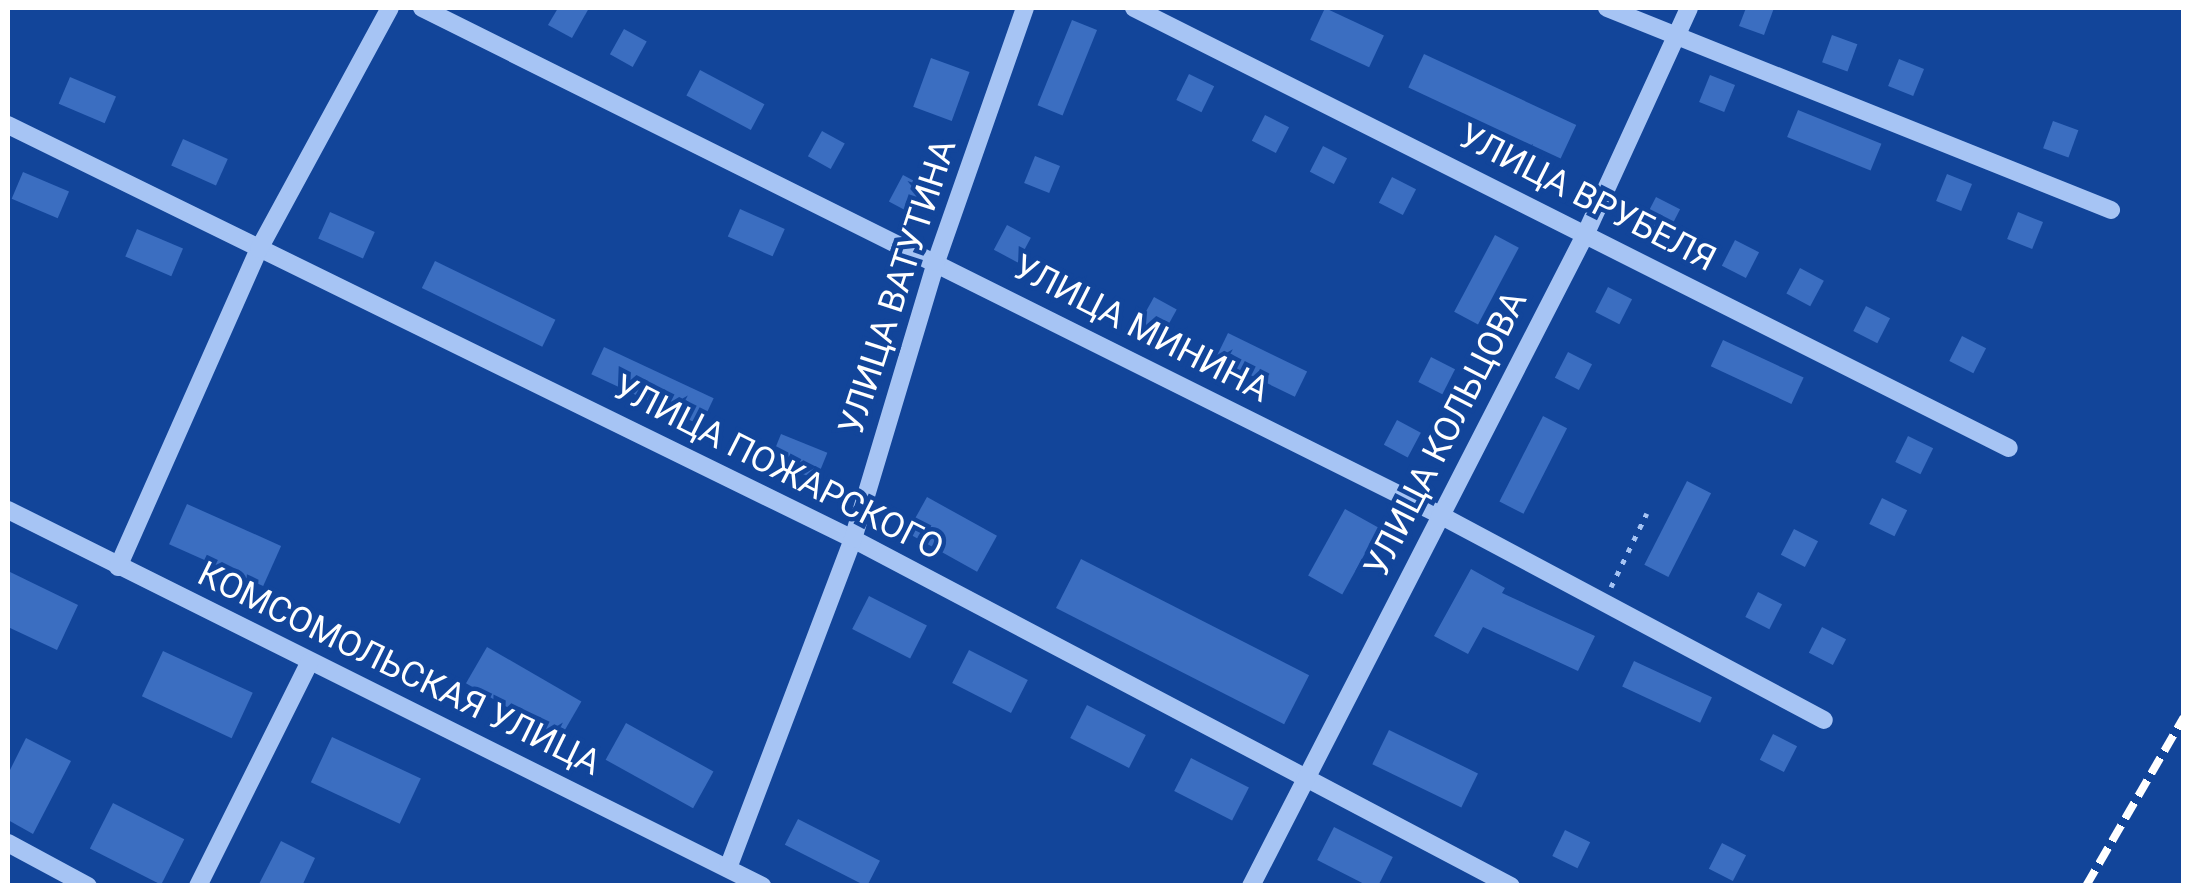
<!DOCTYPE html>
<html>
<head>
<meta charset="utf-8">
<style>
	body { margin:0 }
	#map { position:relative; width:2191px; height:893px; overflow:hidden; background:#12459a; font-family:Roboto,sans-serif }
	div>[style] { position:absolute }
	.building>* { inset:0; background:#3b6ec1; transform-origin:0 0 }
	.path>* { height:5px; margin-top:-2.5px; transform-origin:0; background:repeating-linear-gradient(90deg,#a6c4f4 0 5px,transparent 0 13px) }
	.minor>* { height:18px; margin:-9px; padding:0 9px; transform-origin:9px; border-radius:9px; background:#a6c4f4 }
	.rail>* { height:8px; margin-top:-4px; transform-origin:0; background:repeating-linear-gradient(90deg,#fff 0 18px,transparent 0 26px) }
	span { translate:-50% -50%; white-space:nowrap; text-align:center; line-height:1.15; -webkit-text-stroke:9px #12459a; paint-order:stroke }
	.street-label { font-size:35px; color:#fff }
	.frame { position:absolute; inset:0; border:10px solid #fff; pointer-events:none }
</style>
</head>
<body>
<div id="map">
	<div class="building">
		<i style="clip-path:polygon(558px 8px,589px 8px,572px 38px,548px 25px)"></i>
		<i style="left:1325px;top:8px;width:65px;height:35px;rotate:25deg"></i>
		<i style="clip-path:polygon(1746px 8px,1774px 8px,1764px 35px,1739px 26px)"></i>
		<i style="left:1072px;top:20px;width:27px;height:92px;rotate:22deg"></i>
		<i style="left:624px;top:29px;width:26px;height:29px;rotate:29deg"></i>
		<i style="left:1832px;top:35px;width:27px;height:29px;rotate:20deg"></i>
		<i style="left:1424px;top:54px;width:168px;height:37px;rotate:25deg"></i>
		<i style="left:931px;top:58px;width:41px;height:52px;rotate:20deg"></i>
		<i style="left:1899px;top:59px;width:27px;height:29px;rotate:22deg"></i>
		<i style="left:700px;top:70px;width:73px;height:29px;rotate:28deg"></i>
		<i style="left:1189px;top:74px;width:28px;height:29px;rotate:26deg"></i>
		<i style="left:1710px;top:75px;width:27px;height:29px;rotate:22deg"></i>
		<i style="left:70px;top:77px;width:50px;height:29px;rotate:23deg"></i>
		<i style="left:1798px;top:110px;width:90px;height:29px;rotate:22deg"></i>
		<i style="left:1265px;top:115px;width:27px;height:29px;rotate:27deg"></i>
		<i style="left:2053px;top:121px;width:27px;height:29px;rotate:20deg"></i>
		<i style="left:822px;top:131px;width:26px;height:29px;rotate:29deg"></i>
		<i style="left:183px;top:139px;width:49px;height:29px;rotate:24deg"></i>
		<i style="left:1323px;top:146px;width:27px;height:29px;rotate:27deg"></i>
		<i style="left:1035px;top:156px;width:27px;height:29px;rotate:22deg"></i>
		<i style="left:23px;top:172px;width:50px;height:29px;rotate:23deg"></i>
		<i style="left:1947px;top:174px;width:27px;height:29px;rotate:22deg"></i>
		<i style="left:903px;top:175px;width:27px;height:30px;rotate:28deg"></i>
		<i style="left:1392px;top:177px;width:27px;height:29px;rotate:27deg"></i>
		<i style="left:1656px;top:197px;width:27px;height:29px;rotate:27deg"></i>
		<i style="left:740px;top:209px;width:49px;height:30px;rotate:24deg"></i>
		<i style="left:330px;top:212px;width:49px;height:29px;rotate:24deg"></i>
		<i style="left:2018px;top:212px;width:27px;height:29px;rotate:22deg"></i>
		<i style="left:1007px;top:225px;width:27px;height:28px;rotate:28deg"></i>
		<i style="left:137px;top:229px;width:50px;height:30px;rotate:23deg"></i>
		<i style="left:1495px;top:235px;width:27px;height:87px;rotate:28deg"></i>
		<i style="left:1735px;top:240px;width:27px;height:29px;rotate:27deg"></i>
		<i style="left:435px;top:261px;width:134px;height:30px;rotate:26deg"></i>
		<i style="left:1800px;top:268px;width:27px;height:29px;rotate:28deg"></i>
		<i style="left:1608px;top:287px;width:27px;height:28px;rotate:27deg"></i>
		<i style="left:1154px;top:297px;width:26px;height:30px;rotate:29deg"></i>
		<i style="left:1866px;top:306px;width:27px;height:28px;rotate:27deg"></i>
		<i style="left:1228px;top:333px;width:88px;height:28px;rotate:26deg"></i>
		<i style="left:1962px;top:336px;width:27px;height:28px;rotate:27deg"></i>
		<i style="left:1723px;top:340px;width:89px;height:29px;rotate:25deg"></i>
		<i style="left:604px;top:347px;width:121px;height:30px;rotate:25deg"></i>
		<i style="left:1568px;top:352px;width:27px;height:29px;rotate:27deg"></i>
		<i style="left:1431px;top:357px;width:27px;height:28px;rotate:27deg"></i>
		<i style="left:1543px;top:416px;width:27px;height:96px;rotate:27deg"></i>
		<i style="left:1397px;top:420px;width:27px;height:28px;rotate:28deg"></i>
		<i style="left:781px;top:434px;width:50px;height:29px;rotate:22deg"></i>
		<i style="left:1908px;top:436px;width:28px;height:29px;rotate:26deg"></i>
		<i style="left:1687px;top:481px;width:27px;height:94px;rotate:27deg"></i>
		<i style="left:927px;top:497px;width:80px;height:41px;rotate:29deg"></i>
		<i style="left:1882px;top:498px;width:28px;height:29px;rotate:26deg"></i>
		<i style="left:187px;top:504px;width:103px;height:44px;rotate:24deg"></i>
		<i style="left:1345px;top:509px;width:39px;height:76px;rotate:29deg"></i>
		<i style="left:1794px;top:529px;width:27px;height:29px;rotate:27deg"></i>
		<i style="left:1081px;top:559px;width:256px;height:55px;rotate:27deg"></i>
		<i style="clip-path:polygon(1471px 569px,1505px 588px,1502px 593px,1595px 636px,1578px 671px,1483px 627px,1468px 654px,1434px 636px)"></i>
		<i style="clip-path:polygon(8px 571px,78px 605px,57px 650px,8px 627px)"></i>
		<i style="left:1758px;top:592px;width:27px;height:28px;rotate:27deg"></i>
		<i style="left:869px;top:596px;width:65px;height:37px;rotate:27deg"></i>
		<i style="left:1822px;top:627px;width:27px;height:29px;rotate:27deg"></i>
		<i style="left:487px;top:647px;width:109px;height:42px;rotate:30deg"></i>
		<i style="left:969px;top:650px;width:66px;height:37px;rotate:27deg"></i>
		<i style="left:163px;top:651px;width:99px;height:50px;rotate:25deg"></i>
		<i style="left:1634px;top:661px;width:86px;height:28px;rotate:25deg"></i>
		<i style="left:1087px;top:705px;width:66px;height:37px;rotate:27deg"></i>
		<i style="left:626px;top:723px;width:100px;height:42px;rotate:29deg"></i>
		<i style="left:1389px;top:730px;width:99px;height:38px;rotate:26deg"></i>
		<i style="left:1773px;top:734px;width:27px;height:29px;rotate:27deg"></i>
		<i style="left:332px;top:737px;width:98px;height:50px;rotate:25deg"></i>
		<i style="clip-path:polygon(26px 738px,71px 761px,33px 834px,8px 820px,8px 774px)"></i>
		<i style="left:1191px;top:758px;width:65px;height:37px;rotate:27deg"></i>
		<i style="left:113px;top:803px;width:80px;height:51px;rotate:27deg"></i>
		<i style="left:798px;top:819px;width:92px;height:29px;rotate:27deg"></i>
		<i style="left:1334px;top:827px;width:66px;height:37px;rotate:27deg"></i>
		<i style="left:1565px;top:830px;width:28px;height:29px;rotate:26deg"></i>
		<i style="clip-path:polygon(281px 841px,315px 858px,302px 886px,258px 886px)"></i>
		<i style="left:1722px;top:843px;width:27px;height:29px;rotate:27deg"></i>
	</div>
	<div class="path">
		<i style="left:1611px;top:587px;width:82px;rotate:-64.1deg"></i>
		<i style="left:2182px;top:886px;width:4px;rotate:-56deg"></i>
	</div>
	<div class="minor">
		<i style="left:422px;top:8px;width:1137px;rotate:26.47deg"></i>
		<i style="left:1440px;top:515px;width:435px;rotate:28.1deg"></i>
		<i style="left:1134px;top:8px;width:979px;rotate:26.7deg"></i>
		<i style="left:1607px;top:8px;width:543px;rotate:21.84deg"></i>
		<i style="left:8px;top:125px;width:941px;rotate:26.1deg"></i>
		<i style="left:853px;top:539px;width:744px;rotate:27.81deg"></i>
		<i style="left:8px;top:510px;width:843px;rotate:26.5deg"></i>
		<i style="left:118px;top:567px;width:348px;rotate:-66.1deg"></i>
		<i style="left:259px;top:249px;width:274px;rotate:-61.5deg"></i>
		<i style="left:8px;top:843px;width:91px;rotate:28.3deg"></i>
		<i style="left:728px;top:868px;width:352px;rotate:-69.2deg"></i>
		<i style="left:853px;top:539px;width:289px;rotate:-73.3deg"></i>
		<i style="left:936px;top:262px;width:269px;rotate:-70.7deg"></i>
		<i style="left:198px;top:886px;width:251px;rotate:-63.5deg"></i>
		<i style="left:1251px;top:886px;width:734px;rotate:-62.84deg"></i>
		<i style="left:1586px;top:233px;width:247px;rotate:-65.4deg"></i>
	</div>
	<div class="rail">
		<i style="left:2086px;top:886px;width:195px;rotate:-59.9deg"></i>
	</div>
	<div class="street-label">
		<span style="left:1587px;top:198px;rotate:27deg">УЛИЦА ВРУБЕЛЯ</span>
		<span style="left:898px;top:287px;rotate:-72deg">УЛИЦА ВАТУТИНА</span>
		<span style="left:1141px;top:329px;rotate:27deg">УЛИЦА МИНИНА</span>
		<span style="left:1446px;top:434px;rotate:-63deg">УЛИЦА КОЛЬЦОВА</span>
		<span style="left:778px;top:468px;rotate:27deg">УЛИЦА ПОЖАРСКОГО</span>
		<span style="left:399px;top:669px;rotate:26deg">КОМСОМОЛЬСКАЯ УЛИЦА</span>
	</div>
	<div class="frame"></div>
</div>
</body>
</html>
